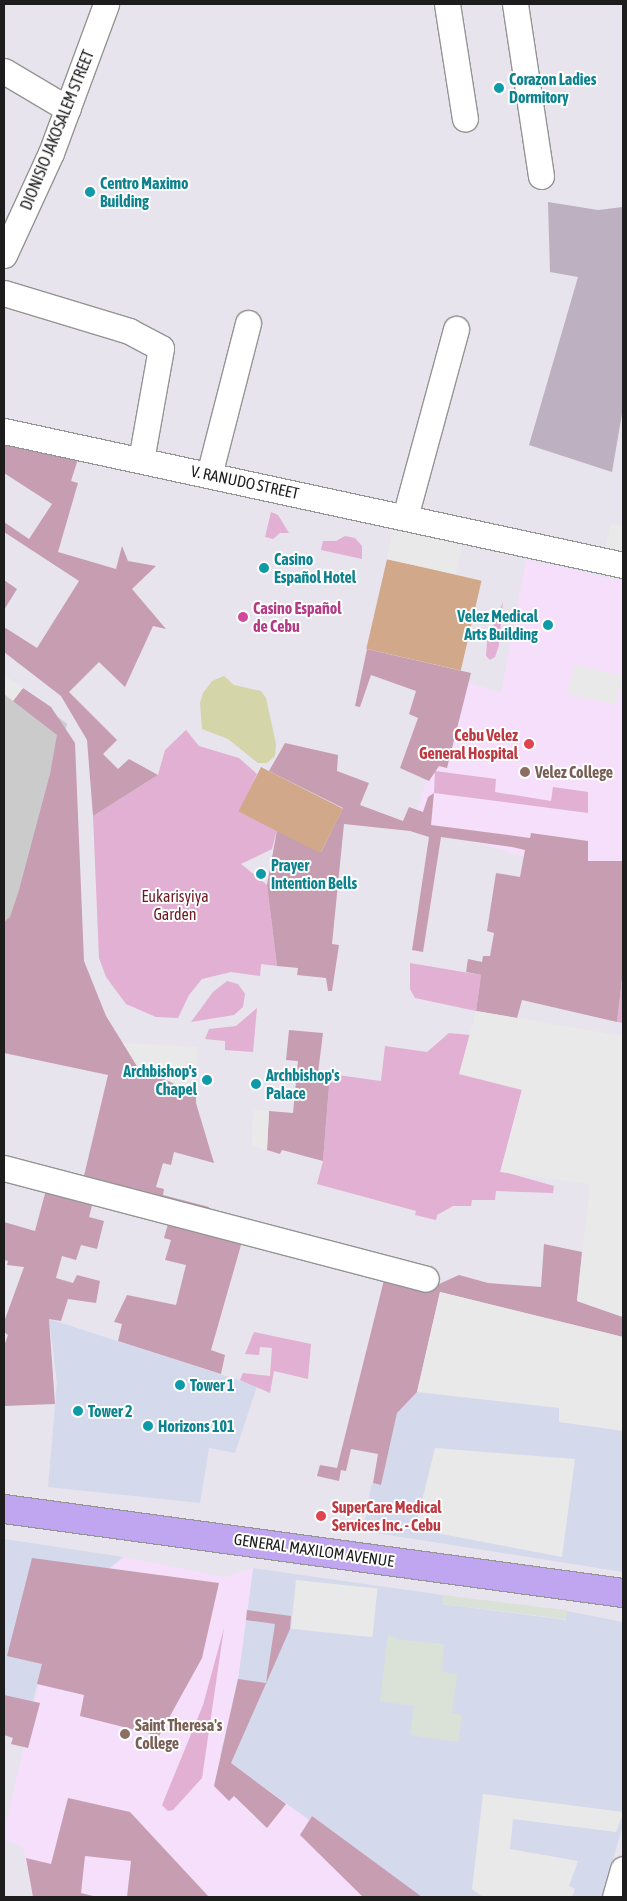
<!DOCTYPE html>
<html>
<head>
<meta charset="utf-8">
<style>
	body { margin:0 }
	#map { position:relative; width:627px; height:1901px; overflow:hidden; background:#e8e4ed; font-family:"Asap Condensed",sans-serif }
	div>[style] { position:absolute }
	.commercial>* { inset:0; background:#d5d9ec }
	.education>* { inset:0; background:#f5dffa }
	.religious>* { inset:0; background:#cbcbcb }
	.construction>* { inset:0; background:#bdb0c0 }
	.grass>* { inset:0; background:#e1b0d2 }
	.forest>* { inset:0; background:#c79db2 }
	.pitch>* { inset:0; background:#d2a88b; transform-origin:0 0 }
	.parking>* { inset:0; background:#e9e9e9; transform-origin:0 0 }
	.plaza>* { inset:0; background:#dae2d8; transform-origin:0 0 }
	.water>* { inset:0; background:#d4d5a9 }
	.roads { filter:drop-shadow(1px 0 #949494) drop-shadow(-1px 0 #949494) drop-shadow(0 1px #949494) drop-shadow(0 -1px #949494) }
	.minor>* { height:25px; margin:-12.5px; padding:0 12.5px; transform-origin:12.5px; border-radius:12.5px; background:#fff }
	.major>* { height:28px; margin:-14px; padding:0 14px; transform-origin:14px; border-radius:14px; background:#c0a6f0 }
	.dots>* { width:14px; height:14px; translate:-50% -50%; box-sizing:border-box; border:2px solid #fff; border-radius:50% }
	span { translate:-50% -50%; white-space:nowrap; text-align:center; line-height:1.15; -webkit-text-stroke:4px #fff; paint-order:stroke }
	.culture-label { font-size:16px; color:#0d838f; font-weight:700 }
	.left { translate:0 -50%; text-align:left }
	.right { translate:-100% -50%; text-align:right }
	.street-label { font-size:16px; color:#1d1d1d }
	.hotel-label { font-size:16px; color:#b23c85; font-weight:700 }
	.health-label { font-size:16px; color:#be3a42; font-weight:700 }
	.education-label { font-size:16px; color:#785e54; font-weight:700 }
	.park-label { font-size:16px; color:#6d1923 }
	.frame { position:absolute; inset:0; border:5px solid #1d1d1d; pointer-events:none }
</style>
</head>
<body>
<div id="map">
	<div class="commercial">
		<i style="clip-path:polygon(49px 1319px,257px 1386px,235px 1453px,209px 1448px,200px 1503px,48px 1487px,57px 1383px)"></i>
		<i style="clip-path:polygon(623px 1337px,623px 1572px,363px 1531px,371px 1486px,373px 1483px,381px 1484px,397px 1412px,417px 1392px)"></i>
		<i style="clip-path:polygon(4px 1539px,124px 1557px,56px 1610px,30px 1713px,4px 1708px)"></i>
		<i style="clip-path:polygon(253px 1568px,443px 1595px,442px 1604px,566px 1620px,567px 1611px,623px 1622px,623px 1825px,602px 1897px,420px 1897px,312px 1816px,309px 1820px,220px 1756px,238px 1679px)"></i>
	</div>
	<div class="education">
		<i style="clip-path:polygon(526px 559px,623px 581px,623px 866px,552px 865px,414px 824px,454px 678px,501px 693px)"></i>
		<i style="clip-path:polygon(124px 1557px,224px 1577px,253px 1568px,238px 1679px,220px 1756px,309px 1820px,312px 1816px,420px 1897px,33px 1897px,23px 1847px,4px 1839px,4px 1832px,56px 1610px)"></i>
	</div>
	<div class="religious">
		<i style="clip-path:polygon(4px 674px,67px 724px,16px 920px,4px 933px)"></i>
	</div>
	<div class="construction">
		<i style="clip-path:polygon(548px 202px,598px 210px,623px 207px,623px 408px,612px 472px,529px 445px,578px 277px,550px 272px)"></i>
	</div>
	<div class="grass">
		<i style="clip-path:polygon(271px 512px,278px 515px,289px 533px,280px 533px,273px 539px,265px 537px)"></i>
		<i style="clip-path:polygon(345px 536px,355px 538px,362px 546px,362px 559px,321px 550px,323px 541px,336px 541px)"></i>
		<i style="clip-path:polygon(503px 602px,499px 645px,495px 657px,490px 660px,486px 656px,487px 641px)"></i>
		<i style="clip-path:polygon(186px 730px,199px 746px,239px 758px,257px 774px,239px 812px,277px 830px,272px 849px,241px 864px,267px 885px,277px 966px,261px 964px,260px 976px,231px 972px,202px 979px,189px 995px,178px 1018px,156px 1017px,126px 1004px,106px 977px,99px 958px,93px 816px,158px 775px,165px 750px)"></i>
		<i style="clip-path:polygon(435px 771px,496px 779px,495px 792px,551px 801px,553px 787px,588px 792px,588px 813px,434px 793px)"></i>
		<i style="clip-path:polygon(410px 963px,481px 975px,476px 1011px,415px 998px,410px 989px)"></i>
		<i style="clip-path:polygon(623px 972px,623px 1023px,617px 1022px)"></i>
		<i style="clip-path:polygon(227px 981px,238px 984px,245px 994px,243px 1007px,234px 1015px,191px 1022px,213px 992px)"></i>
		<i style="clip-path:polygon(257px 1008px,253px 1052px,225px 1050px,225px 1041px,205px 1039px,209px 1029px,236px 1026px)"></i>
		<i style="clip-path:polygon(449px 1033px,470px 1035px,460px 1074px,522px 1089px,501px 1171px,554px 1186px,553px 1193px,496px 1191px,495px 1200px,472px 1200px,471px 1206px,453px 1206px,437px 1215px,436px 1220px,415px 1215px,416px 1211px,317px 1184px,323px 1161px,330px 1074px,381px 1081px,385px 1046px,427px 1052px)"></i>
		<i style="clip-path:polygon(254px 1332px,311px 1344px,308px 1379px,274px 1371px,270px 1393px,240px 1380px,243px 1373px,270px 1376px,272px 1348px,260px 1347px,259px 1355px,245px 1354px)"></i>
		<i style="clip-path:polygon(224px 1628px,202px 1778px,173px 1810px,168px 1811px,162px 1805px,203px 1705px)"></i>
	</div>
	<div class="forest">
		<i style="clip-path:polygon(4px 442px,78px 459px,71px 481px,78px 483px,58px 552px,116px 569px,122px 546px,128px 561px,156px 566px,132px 589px,166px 629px,153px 626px,125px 687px,99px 662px,69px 692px,117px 740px,103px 754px,118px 769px,129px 759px,158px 775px,93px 816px,87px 740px,61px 696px,4px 652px,4px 627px,37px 648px,79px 581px,4px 532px,4px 522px,29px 539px,52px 504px,4px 473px)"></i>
		<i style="clip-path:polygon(4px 580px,17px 589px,4px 610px)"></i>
		<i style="clip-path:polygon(367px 649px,471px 673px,447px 768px,439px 766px,429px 781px,400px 768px,418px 718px,409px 714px,416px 691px,371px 675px,360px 707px,355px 706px)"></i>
		<i style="clip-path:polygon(23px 688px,51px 707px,75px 743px,84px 961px,106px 1016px,137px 1066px,196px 1094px,196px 1103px,214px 1163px,174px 1152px,171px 1165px,163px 1163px,156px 1187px,164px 1189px,163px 1195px,209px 1207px,209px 1215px,83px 1180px,108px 1075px,4px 1053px,4px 922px,10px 917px,19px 890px,50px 774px,57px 735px,13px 701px)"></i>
		<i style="clip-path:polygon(285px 743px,338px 755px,337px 771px,369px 783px,360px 805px,403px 821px,409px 807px,423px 812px,428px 797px,434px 793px,431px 825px,530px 838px,531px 833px,588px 841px,588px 861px,623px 861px,623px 971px,617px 1022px,522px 1000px,517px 1018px,476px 1011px,481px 975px,466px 972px,468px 959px,482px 962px,483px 956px,490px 956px,494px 933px,487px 931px,496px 873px,520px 877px,525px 850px,512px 847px,441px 837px,423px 952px,412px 950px,429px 837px,410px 831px,344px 824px,332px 944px,339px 945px,332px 991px,328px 991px,326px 978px,297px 975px,298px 968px,277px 966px,267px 885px,277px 830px,321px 852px,343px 808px,269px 771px)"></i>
		<i style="clip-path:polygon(289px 1030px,323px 1033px,318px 1073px,330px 1074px,323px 1161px,282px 1150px,280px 1154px,267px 1150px,269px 1111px,293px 1113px,298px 1061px,286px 1060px)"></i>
		<i style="clip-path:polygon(47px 1186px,94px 1198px,89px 1217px,104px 1221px,97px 1249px,81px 1245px,76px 1260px,62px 1256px,56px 1278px,73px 1283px,77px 1275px,100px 1281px,96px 1303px,68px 1299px,61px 1321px,49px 1319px,55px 1404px,4px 1406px,4px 1346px,8px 1335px,4px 1332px,4px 1322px,24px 1267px,7px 1265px,8px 1261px,4px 1260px,4px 1222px,35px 1231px)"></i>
		<i style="clip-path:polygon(168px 1224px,243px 1238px,211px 1350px,225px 1355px,221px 1374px,118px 1341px,122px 1324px,114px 1322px,127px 1295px,176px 1305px,186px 1265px,165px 1260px,171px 1240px,164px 1238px)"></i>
		<i style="clip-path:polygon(544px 1244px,582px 1252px,577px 1301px,623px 1317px,623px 1337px,440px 1292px,417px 1392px,397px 1413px,381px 1485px,373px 1483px,378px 1454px,351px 1449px,346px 1471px,341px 1470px,339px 1481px,317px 1476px,320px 1465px,337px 1468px,385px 1276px,439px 1284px,459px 1275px,488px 1283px,541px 1287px)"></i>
		<i style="clip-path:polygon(32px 1558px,219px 1583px,202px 1658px,159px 1736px,80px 1716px,84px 1695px,37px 1684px,42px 1664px,7px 1656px)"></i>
		<i style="clip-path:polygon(247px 1610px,291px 1616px,290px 1629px,231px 1763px,286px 1804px,267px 1828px,234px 1796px,229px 1801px,214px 1786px,238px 1679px,266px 1683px,275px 1624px,246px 1620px)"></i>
		<i style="clip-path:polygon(4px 1695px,40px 1703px,28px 1748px,11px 1744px,13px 1738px,4px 1735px)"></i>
		<i style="clip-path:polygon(68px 1798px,130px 1812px,209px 1897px,127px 1897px,131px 1861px,85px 1856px,81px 1893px,97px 1897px,33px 1897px,26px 1858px,51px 1864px)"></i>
		<i style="clip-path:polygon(312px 1816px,346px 1841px,422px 1897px,363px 1897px,300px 1835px)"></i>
	</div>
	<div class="pitch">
		<i style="left:387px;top:559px;width:97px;height:92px;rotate:13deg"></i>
		<i style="left:261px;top:767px;width:92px;height:50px;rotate:27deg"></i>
	</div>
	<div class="parking">
		<i style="clip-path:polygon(611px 523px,623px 526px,623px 555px,605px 549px)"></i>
		<i style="left:393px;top:528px;width:71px;height:32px;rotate:12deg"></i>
		<i style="left:574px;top:665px;width:50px;height:30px;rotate:12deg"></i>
		<i style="clip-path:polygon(4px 674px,23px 688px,13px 701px,4px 694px)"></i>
		<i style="clip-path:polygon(476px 1011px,623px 1036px,623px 1317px,577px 1301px,590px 1184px,500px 1172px,522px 1090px,459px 1074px)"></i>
		<i style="clip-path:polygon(123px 1043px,197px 1047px,196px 1094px,137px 1066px)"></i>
		<i style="clip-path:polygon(253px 1109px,269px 1111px,267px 1150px,252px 1146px)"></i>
		<i style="clip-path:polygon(440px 1292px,623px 1337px,623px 1431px,559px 1422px,559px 1408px,417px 1392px)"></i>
		<i style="clip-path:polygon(435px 1448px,575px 1459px,562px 1557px,415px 1529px)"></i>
		<i style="left:296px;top:1580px;width:82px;height:49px;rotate:6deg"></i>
		<i style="clip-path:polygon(483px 1794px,623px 1812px,623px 1814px,616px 1832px,513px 1819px,510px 1849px,578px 1861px,569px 1886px,575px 1889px,572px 1897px,483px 1897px,472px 1889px)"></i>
	</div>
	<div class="plaza">
		<i style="left:443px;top:1595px;width:125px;height:9px;rotate:7deg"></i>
		<i style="clip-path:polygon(388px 1635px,401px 1640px,444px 1644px,442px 1672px,457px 1674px,452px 1713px,462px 1715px,458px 1742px,410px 1735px,414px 1706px,380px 1701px)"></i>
	</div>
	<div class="water">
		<i style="clip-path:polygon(224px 676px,234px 685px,261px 691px,266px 698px,276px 744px,275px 756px,267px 763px,258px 763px,228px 739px,202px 729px,200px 703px,203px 693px,212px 681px)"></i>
	</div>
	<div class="roads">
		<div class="minor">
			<i style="left:447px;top:4px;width:116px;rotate:81.1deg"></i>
			<i style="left:515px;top:4px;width:174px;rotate:81.4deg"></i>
			<i style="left:4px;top:71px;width:74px;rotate:30.7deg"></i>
			<i style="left:4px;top:255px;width:112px;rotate:-65.3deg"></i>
			<i style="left:51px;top:153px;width:159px;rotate:-69.7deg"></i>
			<i style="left:4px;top:293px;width:131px;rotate:16.9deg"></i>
			<i style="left:129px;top:331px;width:36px;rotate:28deg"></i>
			<i style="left:161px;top:348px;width:114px;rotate:100.1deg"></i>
			<i style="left:4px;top:431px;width:633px;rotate:12.21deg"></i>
			<i style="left:209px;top:475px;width:157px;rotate:-75.6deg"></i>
			<i style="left:405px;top:517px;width:195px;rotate:-74.8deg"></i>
			<i style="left:4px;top:1168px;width:436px;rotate:14.7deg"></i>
			<i style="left:615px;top:1897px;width:29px;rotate:-74deg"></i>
		</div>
		<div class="major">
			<i style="left:4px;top:1509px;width:625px;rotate:7.73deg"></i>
		</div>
	</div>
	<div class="dots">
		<i style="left:499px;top:88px;background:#0f9aa8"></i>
		<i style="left:90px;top:192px;background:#0f9aa8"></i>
		<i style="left:264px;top:568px;background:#0f9aa8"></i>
		<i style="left:243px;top:617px;background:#d1479c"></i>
		<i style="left:548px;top:625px;background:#0f9aa8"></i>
		<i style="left:529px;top:744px;background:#e0444e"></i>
		<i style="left:525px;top:772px;background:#8d6e63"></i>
		<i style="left:261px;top:874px;background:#0f9aa8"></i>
		<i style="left:207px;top:1080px;background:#0f9aa8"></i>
		<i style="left:256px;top:1084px;background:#0f9aa8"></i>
		<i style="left:180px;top:1385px;background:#0f9aa8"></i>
		<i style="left:78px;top:1411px;background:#0f9aa8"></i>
		<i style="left:148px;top:1426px;background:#0f9aa8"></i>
		<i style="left:321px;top:1516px;background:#e0444e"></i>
		<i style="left:125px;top:1734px;background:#8d6e63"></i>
	</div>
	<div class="culture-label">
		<span class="left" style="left:509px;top:88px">Corazon Ladies<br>Dormitory</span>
		<span class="left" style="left:100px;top:192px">Centro Maximo<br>Building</span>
		<span class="left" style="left:274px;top:568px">Casino<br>Español Hotel</span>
		<span class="right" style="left:538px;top:625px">Velez Medical<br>Arts Building</span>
		<span class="left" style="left:271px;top:874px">Prayer<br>Intention Bells</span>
		<span class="right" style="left:197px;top:1080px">Archbishop's<br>Chapel</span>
		<span class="left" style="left:266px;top:1084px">Archbishop's<br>Palace</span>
		<span class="left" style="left:190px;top:1385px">Tower 1</span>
		<span class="left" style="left:88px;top:1411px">Tower 2</span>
		<span class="left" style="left:158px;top:1426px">Horizons 101</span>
	</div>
	<div class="street-label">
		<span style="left:57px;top:130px;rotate:-68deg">DIONISIO JAKOSALEM STREET</span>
		<span style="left:245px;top:482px;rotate:12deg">V. RANUDO STREET</span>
		<span style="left:314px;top:1550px;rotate:8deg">GENERAL MAXILOM AVENUE</span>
	</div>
	<div class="hotel-label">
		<span class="left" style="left:253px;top:617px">Casino Español<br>de Cebu</span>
	</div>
	<div class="health-label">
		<span class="right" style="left:518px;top:744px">Cebu Velez<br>General Hospital</span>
		<span class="left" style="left:332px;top:1516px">SuperCare Medical<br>Services Inc. - Cebu</span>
	</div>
	<div class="education-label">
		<span class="left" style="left:535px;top:772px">Velez College</span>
		<span class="left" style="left:135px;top:1734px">Saint Theresa's<br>College</span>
	</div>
	<div class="park-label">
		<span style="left:175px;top:905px">Eukarisyiya<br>Garden</span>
	</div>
	<div class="frame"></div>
</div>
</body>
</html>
